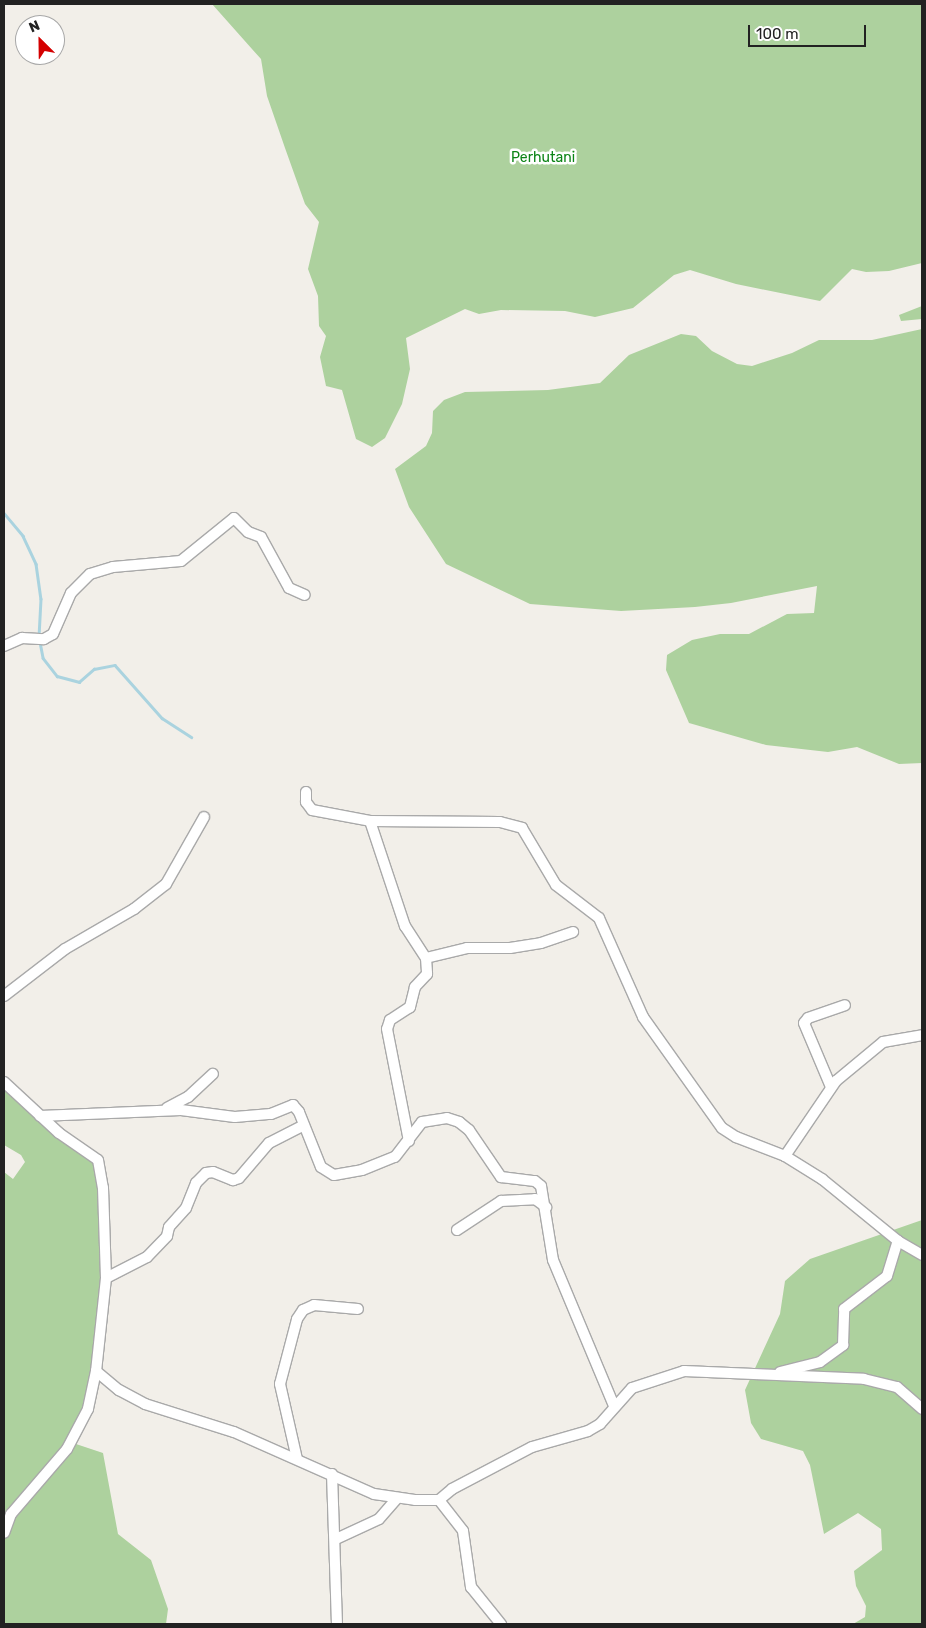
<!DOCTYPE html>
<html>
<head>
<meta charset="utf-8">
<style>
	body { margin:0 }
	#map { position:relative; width:926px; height:1628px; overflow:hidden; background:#f2efe9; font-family:Rubik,sans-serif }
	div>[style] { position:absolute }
	.forest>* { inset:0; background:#add19e }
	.stream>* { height:2.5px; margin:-1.25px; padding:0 1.25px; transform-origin:1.25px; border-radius:1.25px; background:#aad3df }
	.roads { filter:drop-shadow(1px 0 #a9a9a9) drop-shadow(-1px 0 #a9a9a9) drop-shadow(0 1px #a9a9a9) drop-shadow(0 -1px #a9a9a9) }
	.minor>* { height:10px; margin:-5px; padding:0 5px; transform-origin:5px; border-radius:5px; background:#fff }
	span { translate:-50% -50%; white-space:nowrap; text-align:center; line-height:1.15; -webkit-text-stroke:5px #fff; paint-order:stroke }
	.park-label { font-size:14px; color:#0c8416 }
	.frame { position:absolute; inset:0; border:5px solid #222; pointer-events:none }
	.north { position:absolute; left:15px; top:15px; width:50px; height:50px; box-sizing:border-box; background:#fff; border:1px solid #a7a7a7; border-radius:50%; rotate:337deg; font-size:14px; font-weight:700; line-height:20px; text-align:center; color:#222 }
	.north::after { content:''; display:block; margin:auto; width:18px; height:22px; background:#d40000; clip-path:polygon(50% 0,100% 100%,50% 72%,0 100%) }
	.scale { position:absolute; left:748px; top:25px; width:118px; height:22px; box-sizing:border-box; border:2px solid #222; border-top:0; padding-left:6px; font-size:15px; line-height:18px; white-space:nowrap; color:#222; -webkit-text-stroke:4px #fff; paint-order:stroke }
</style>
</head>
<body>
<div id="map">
	<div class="forest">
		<i style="clip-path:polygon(212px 4px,922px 4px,922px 263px,889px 271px,866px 272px,852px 269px,820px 301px,736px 284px,690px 270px,674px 275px,633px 308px,595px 317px,565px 311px,501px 310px,479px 314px,465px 309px,406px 338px,410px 369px,402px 404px,385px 438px,372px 447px,356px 439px,342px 390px,326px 386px,320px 357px,326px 336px,319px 326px,318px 296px,308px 269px,319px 222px,305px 204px,285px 148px,267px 96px,261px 59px)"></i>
		<i style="clip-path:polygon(922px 306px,922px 319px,901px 321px,899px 315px)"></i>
		<i style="clip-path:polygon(922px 329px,922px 763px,899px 764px,857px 747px,828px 752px,766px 745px,689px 723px,666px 670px,667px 655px,692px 640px,720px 634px,749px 634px,787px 614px,814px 613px,817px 586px,731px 603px,695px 607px,621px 611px,530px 604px,446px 564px,409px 507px,395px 469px,426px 446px,432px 433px,433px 411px,444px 400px,465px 392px,548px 390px,600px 383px,629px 355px,681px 334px,696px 336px,712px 351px,737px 364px,752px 366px,792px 353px,819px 340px,872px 340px)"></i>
		<i style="clip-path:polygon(4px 1087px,96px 1165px,102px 1247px,97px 1330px,86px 1406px,67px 1441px,103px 1453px,118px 1534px,151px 1560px,168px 1609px,166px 1624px,4px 1624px,4px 1172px,13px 1179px,25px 1162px,21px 1155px,4px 1145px)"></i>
		<i style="clip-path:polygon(922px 1220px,922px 1624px,853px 1624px,865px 1617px,866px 1606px,856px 1586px,854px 1571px,882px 1550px,881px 1529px,858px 1513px,824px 1534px,810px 1465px,803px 1451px,761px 1439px,751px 1423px,745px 1390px,780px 1314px,785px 1281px,810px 1259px)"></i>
	</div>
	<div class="stream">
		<i style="left:4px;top:513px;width:30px;rotate:50deg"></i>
		<i style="left:23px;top:536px;width:31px;rotate:65deg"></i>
		<i style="left:36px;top:564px;width:35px;rotate:82deg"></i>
		<i style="left:41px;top:599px;width:37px;rotate:93deg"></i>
		<i style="left:40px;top:642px;width:16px;rotate:79deg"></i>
		<i style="left:43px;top:658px;width:23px;rotate:52deg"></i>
		<i style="left:57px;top:676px;width:23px;rotate:15deg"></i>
		<i style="left:79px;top:682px;width:20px;rotate:-41deg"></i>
		<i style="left:94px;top:669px;width:21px;rotate:-11deg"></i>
		<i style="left:115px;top:665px;width:71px;rotate:48.4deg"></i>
		<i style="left:162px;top:718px;width:35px;rotate:33deg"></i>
	</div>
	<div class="roads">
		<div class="minor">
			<i style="left:4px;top:646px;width:20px;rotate:-24deg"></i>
			<i style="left:22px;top:638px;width:22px;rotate:3deg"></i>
			<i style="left:44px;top:639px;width:10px;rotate:-29deg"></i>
			<i style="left:53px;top:634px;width:45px;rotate:-66.3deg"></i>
			<i style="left:71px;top:593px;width:27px;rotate:-45deg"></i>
			<i style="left:90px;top:574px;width:24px;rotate:-17deg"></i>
			<i style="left:113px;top:567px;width:68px;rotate:-5deg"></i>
			<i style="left:181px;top:561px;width:68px;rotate:-39.1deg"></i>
			<i style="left:234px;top:518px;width:20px;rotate:45deg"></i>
			<i style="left:248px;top:532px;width:14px;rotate:21deg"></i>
			<i style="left:261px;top:537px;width:58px;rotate:61.2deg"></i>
			<i style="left:289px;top:588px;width:17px;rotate:24deg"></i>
			<i style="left:306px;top:792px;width:10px;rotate:90deg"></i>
			<i style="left:306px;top:802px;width:10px;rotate:53deg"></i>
			<i style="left:312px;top:810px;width:59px;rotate:10.7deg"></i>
			<i style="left:370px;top:821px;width:130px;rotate:0.4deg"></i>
			<i style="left:500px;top:822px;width:23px;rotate:15deg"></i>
			<i style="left:522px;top:828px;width:66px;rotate:59.2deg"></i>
			<i style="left:556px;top:885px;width:54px;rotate:37.5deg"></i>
			<i style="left:599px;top:918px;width:108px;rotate:66deg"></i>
			<i style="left:643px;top:1017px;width:136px;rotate:54.6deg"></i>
			<i style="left:722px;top:1128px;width:17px;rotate:33deg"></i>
			<i style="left:736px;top:1137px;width:53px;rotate:21.2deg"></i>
			<i style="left:785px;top:1156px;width:91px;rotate:-55.8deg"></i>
			<i style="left:836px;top:1081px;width:61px;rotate:-39.7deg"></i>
			<i style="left:883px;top:1042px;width:40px;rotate:-10deg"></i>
			<i style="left:370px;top:821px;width:111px;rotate:71.6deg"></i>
			<i style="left:405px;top:926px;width:38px;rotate:57deg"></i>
			<i style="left:426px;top:958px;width:16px;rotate:86deg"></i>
			<i style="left:427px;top:974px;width:18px;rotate:133deg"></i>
			<i style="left:415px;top:987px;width:21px;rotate:104deg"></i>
			<i style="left:410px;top:1007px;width:24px;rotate:147deg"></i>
			<i style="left:390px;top:1020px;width:9px;rotate:108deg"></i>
			<i style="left:387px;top:1029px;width:114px;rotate:78.9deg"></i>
			<i style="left:426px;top:958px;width:42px;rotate:-13.7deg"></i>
			<i style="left:467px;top:948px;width:43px"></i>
			<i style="left:510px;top:948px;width:31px;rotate:-9deg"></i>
			<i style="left:541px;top:943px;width:34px;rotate:-19deg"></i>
			<i style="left:4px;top:996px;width:77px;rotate:-37.6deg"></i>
			<i style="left:65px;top:949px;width:80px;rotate:-30.1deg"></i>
			<i style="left:134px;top:909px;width:41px;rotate:-38deg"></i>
			<i style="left:166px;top:884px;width:77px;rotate:-60.4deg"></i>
			<i style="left:4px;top:1082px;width:75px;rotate:42.8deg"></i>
			<i style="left:59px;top:1133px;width:47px;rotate:34.7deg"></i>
			<i style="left:98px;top:1160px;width:28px;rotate:80deg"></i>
			<i style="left:103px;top:1188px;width:90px;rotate:88.1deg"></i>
			<i style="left:106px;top:1278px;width:94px;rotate:96.1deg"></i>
			<i style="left:96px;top:1371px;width:39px;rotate:102deg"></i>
			<i style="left:88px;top:1409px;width:45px;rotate:117.7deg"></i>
			<i style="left:67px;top:1449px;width:86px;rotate:130.7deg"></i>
			<i style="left:11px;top:1514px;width:20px;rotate:110deg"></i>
			<i style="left:831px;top:1087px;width:69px;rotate:-112.9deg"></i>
			<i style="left:804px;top:1023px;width:6px;rotate:-51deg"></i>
			<i style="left:808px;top:1018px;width:39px;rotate:-19deg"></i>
			<i style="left:167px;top:1108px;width:24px;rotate:-28deg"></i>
			<i style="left:188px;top:1097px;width:34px;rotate:-43deg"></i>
			<i style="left:40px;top:1116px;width:141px;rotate:-2.4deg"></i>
			<i style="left:181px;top:1110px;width:54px;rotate:7.4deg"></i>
			<i style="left:235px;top:1117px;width:36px;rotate:-5deg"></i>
			<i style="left:271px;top:1114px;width:24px;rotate:-22deg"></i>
			<i style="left:293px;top:1105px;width:9px;rotate:49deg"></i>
			<i style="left:299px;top:1112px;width:59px;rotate:68.2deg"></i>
			<i style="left:321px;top:1167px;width:15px;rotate:32deg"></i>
			<i style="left:334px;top:1175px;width:28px;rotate:-10deg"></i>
			<i style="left:362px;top:1170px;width:35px;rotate:-22deg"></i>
			<i style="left:395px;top:1157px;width:44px;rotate:-52.4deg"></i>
			<i style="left:422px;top:1122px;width:25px;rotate:-9deg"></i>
			<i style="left:447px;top:1118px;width:13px;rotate:18deg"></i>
			<i style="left:459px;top:1122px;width:13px;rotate:39deg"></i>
			<i style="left:469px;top:1130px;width:57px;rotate:55.8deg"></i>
			<i style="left:501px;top:1177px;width:34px;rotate:7deg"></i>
			<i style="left:535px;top:1181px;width:8px;rotate:40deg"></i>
			<i style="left:541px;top:1186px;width:75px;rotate:80.8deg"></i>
			<i style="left:553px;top:1260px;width:158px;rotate:67.3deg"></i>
			<i style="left:785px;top:1156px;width:44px;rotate:31.9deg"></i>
			<i style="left:822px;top:1179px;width:98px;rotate:39.2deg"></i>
			<i style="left:898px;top:1241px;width:28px;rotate:30deg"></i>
			<i style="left:457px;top:1230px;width:53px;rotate:-33.4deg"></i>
			<i style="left:501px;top:1201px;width:34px;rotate:-3deg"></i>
			<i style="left:535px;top:1199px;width:14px;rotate:36deg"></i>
			<i style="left:106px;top:1278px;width:46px;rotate:-27.1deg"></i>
			<i style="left:147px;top:1257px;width:29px;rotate:-46deg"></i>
			<i style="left:167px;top:1236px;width:9px;rotate:-77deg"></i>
			<i style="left:169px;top:1227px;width:25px;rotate:-48deg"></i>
			<i style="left:186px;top:1208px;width:27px;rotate:-68deg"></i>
			<i style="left:196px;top:1183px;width:14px;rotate:-45deg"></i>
			<i style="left:206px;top:1173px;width:7px;rotate:-8deg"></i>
			<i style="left:213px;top:1172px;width:22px;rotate:22deg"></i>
			<i style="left:233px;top:1180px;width:6px;rotate:-18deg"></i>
			<i style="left:239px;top:1178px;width:46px;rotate:-49.4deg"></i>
			<i style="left:269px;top:1143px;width:39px;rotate:-27deg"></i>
			<i style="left:96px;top:1371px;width:30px;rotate:40deg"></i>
			<i style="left:119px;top:1390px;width:30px;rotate:28deg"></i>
			<i style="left:145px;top:1404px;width:93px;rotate:17.5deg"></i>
			<i style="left:234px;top:1432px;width:153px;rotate:23.9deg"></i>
			<i style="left:374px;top:1494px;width:41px;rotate:8.3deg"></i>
			<i style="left:415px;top:1500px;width:24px"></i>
			<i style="left:439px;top:1500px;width:17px;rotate:-40deg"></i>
			<i style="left:452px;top:1489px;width:90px;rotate:-27.7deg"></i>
			<i style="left:532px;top:1447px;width:58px;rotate:-15.9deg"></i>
			<i style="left:588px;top:1431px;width:14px;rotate:-30deg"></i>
			<i style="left:600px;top:1424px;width:48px;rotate:-48.4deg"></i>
			<i style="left:632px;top:1388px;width:55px;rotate:-18.1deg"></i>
			<i style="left:684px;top:1371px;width:180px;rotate:2.5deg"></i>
			<i style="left:864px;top:1379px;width:34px;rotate:14deg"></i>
			<i style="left:897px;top:1387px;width:33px;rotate:41deg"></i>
			<i style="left:780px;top:1372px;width:41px;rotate:-14deg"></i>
			<i style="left:820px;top:1362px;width:29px;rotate:-36deg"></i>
			<i style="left:843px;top:1345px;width:36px;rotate:-88deg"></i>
			<i style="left:844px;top:1309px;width:54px;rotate:-37.5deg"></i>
			<i style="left:887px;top:1276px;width:37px;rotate:-73deg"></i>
			<i style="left:297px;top:1459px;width:77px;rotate:-102.8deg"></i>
			<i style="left:280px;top:1384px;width:67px;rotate:-75.3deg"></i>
			<i style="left:297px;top:1319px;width:11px;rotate:-56deg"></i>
			<i style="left:303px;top:1310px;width:12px;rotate:-24deg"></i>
			<i style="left:314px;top:1305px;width:44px;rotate:5.2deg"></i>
			<i style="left:332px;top:1474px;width:150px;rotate:88.1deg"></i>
			<i style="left:439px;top:1500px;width:39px;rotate:52deg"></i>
			<i style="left:463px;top:1531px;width:57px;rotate:81.9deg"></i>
			<i style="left:471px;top:1587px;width:48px;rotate:51deg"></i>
			<i style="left:336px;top:1539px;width:47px;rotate:-24.9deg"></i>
			<i style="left:379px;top:1519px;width:28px;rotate:-49deg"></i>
		</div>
	</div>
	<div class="park-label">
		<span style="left:543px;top:158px">Perhutani</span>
	</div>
	<div class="frame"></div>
	<div class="north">N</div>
	<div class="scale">100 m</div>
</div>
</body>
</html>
